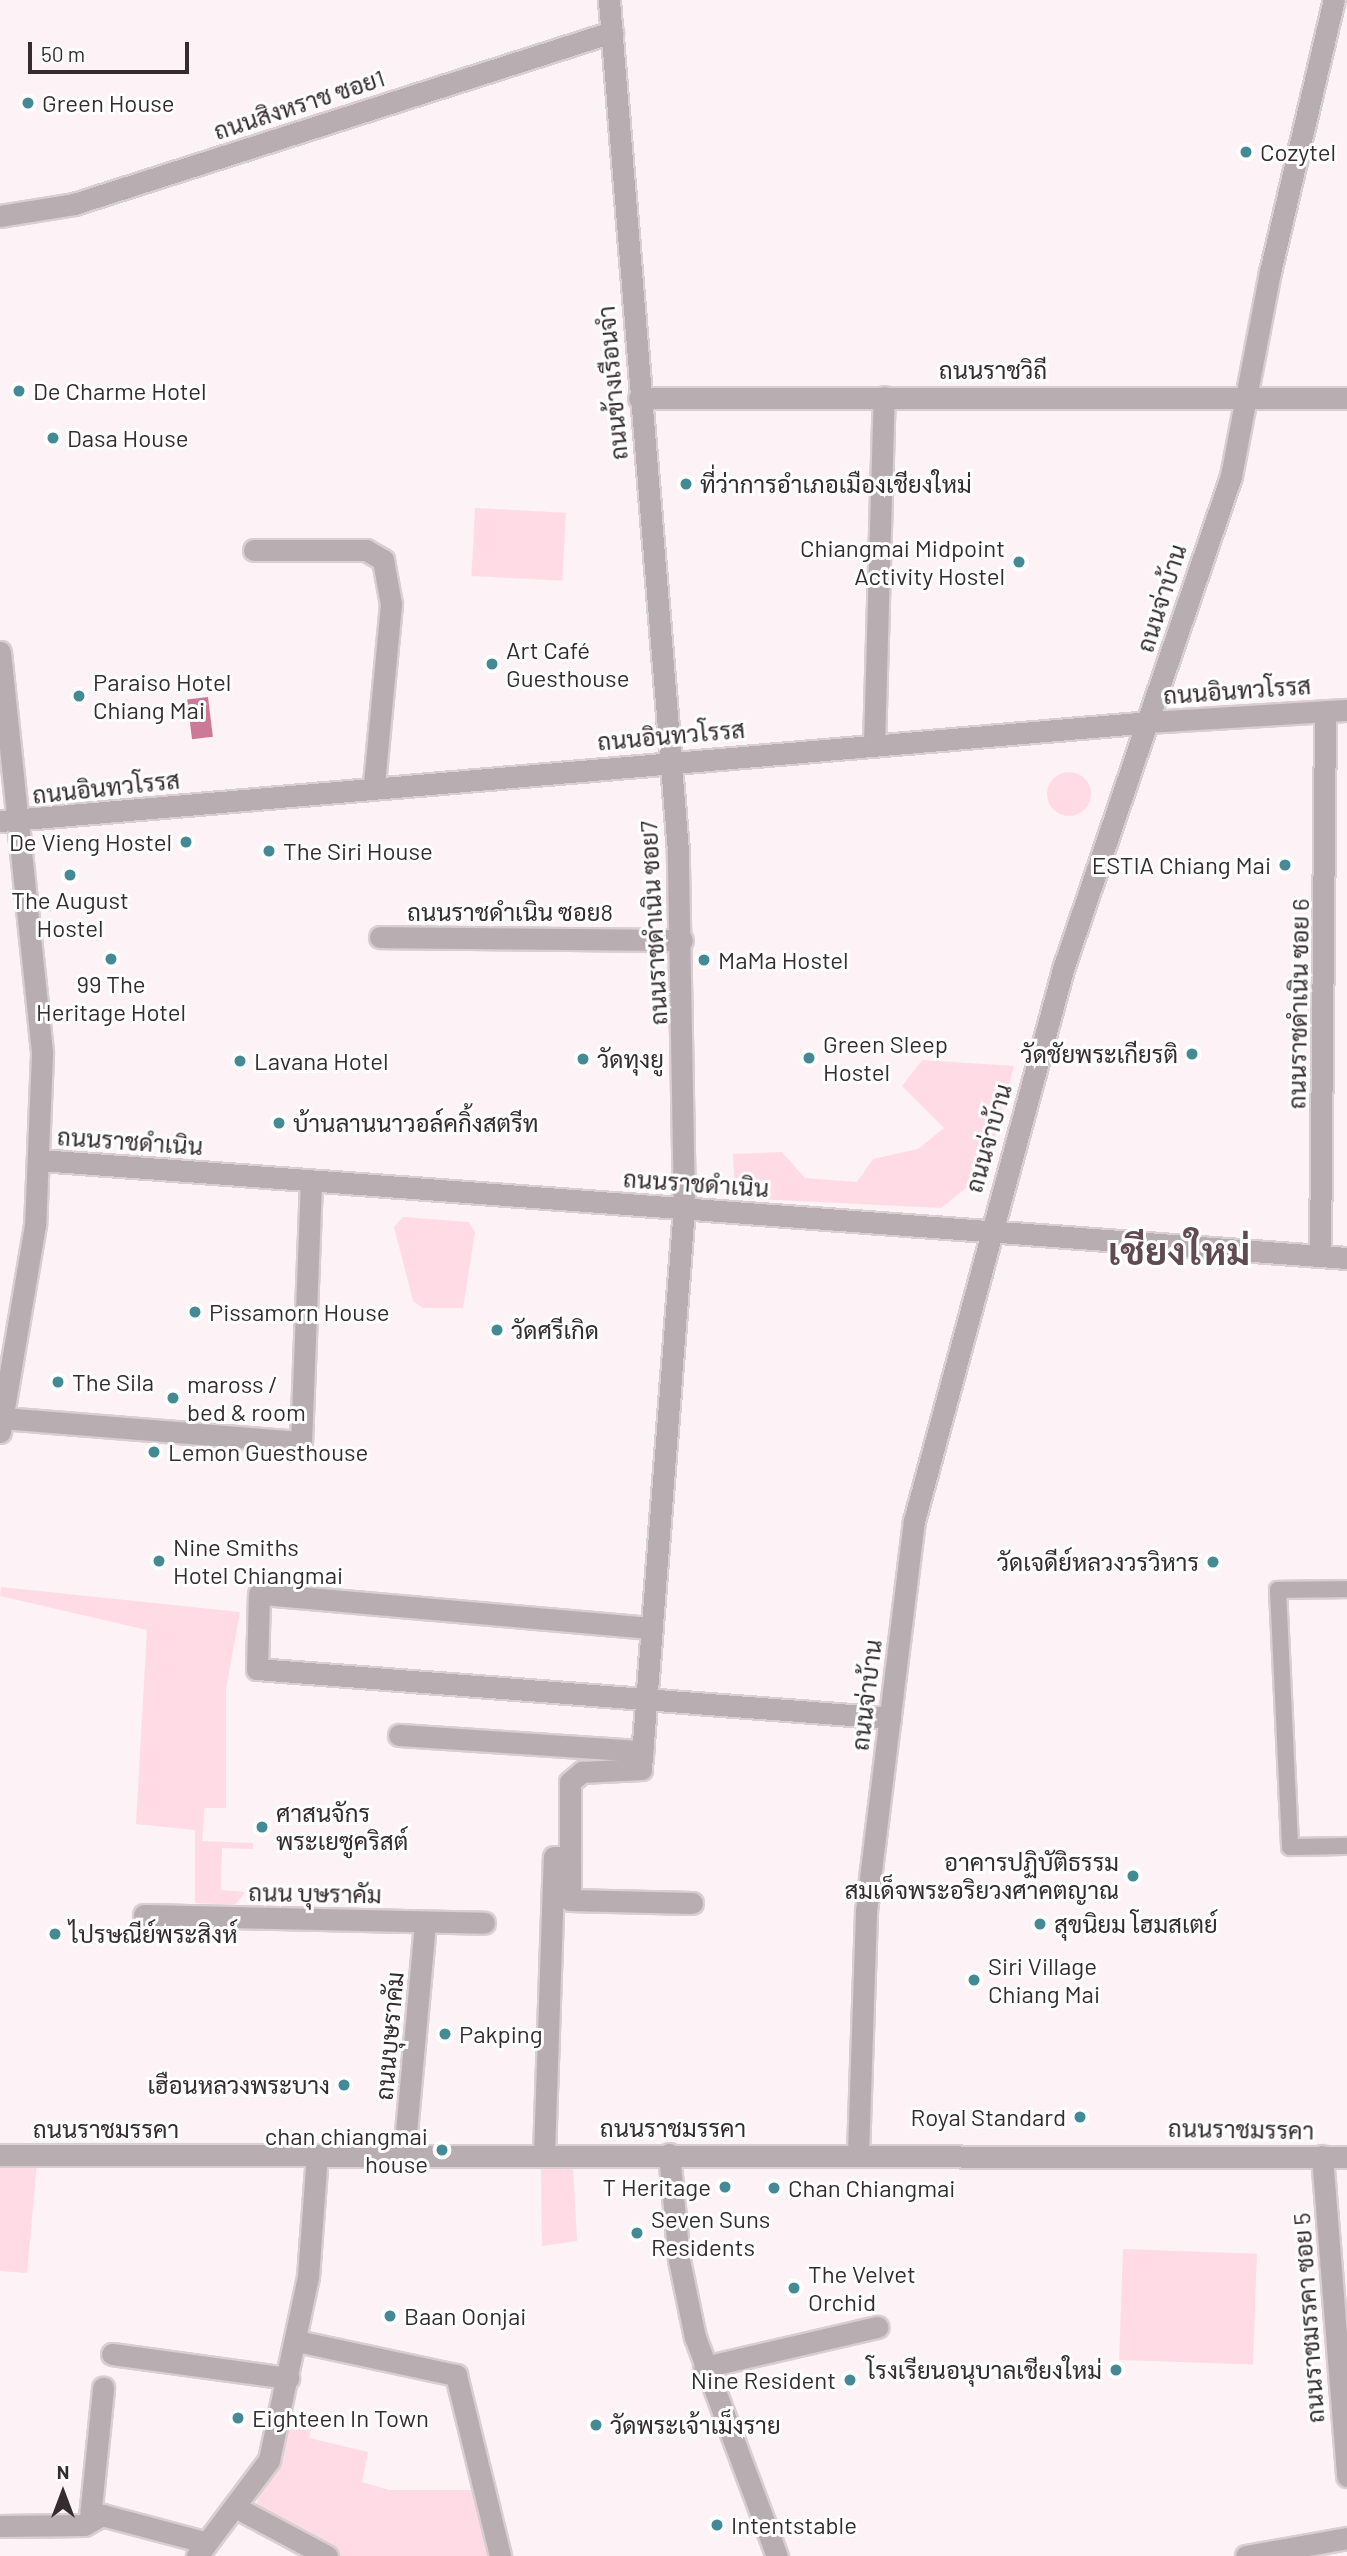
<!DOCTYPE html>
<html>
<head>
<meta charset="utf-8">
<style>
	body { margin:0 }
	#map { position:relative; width:1347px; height:2556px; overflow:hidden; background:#fdf2f5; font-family:Barlow,Sarabun,sans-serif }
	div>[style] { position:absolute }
	.green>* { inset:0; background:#ffdbe6; transform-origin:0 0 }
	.round { border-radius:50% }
	.water>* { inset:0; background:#cb7996; transform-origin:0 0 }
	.roads { filter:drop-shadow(2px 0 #d9ced1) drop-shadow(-2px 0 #d9ced1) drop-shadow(0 2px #d9ced1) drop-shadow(0 -2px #d9ced1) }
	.pedestrian>* { height:16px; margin:-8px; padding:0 8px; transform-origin:8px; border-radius:8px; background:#b8adb0 }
	.minor>* { height:21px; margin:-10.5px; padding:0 10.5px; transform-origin:10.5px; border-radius:10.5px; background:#b8adb0 }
	.tertiary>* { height:21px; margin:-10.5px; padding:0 10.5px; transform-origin:10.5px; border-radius:10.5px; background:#b8adb0 }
	.dots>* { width:19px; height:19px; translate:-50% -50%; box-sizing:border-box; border:4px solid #fff; border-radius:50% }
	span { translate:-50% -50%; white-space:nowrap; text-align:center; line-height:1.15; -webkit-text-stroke:6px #fff; paint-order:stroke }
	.poi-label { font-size:24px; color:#362c2f }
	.left { translate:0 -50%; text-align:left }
	.right { translate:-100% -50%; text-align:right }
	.street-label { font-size:24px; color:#362c2f }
	.town-label { font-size:38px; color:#614b52; font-weight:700 }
	.north { position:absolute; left:28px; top:2458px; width:70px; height:70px; -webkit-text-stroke:5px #fff; paint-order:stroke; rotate:0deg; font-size:19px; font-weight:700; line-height:28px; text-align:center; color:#362c2f }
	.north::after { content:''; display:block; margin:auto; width:24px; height:32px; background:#362c2f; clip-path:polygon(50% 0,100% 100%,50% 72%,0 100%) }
	.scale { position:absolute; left:28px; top:42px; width:161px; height:32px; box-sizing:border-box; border:4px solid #362c2f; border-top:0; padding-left:9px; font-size:21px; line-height:24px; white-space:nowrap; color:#362c2f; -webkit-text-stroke:5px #fff; paint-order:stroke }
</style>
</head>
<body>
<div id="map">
	<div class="green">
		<i style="left:475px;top:508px;width:91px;height:68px;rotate:3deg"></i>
		<i class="round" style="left:1047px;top:772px;width:44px;height:44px"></i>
		<i style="clip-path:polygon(922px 1060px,1014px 1066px,985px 1173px,941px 1208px,735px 1198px,733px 1154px,782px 1152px,805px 1178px,857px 1182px,873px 1159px,918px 1149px,944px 1128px,902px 1086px)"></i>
		<i style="clip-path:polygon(403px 1217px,469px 1222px,475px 1232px,463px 1308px,423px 1308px,413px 1301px,394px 1227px)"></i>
		<i style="clip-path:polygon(1px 1587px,240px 1612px,226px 1689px,226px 1808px,204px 1808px,202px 1841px,253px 1843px,253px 1849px,222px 1848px,221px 1890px,245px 1892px,235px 1905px,195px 1903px,195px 1830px,136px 1824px,147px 1630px,0 1596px)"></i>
		<i style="clip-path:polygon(0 2162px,37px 2164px,27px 2273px,0 2271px)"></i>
		<i style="clip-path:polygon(541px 2166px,573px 2167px,577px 2241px,542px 2246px)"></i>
		<i style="left:1123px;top:2249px;width:134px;height:111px;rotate:2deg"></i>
		<i style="clip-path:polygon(286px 2414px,312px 2425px,309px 2438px,368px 2452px,362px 2482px,389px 2490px,478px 2490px,491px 2556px,341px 2556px,254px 2511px)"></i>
	</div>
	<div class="water">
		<i style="left:208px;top:697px;width:40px;height:21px;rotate:83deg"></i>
	</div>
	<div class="roads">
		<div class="pedestrian">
			<i style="left:1347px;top:1589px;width:69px;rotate:179.2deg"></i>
			<i style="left:1278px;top:1590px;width:257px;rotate:87.3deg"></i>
			<i style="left:1290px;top:1847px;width:57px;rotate:-1deg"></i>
		</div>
		<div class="minor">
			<i style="left:0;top:216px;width:75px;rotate:-9.2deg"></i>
			<i style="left:74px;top:204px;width:565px;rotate:-17.73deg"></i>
			<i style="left:639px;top:398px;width:708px"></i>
			<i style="left:254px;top:550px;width:112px"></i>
			<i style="left:366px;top:550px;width:20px;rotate:30deg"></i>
			<i style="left:383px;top:560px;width:45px;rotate:79.7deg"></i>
			<i style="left:391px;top:604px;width:181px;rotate:95.4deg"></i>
			<i style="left:1149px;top:722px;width:198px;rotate:-3.5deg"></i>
			<i style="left:874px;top:745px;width:348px;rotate:-88.4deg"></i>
			<i style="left:380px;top:937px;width:302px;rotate:0.6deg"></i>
			<i style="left:1320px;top:1256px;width:545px;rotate:-89.47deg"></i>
			<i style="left:2px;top:1418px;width:300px;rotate:4.6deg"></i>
			<i style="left:301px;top:1442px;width:261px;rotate:-87.8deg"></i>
			<i style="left:651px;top:1628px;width:393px;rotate:-175deg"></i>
			<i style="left:259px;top:1594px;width:75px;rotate:91.5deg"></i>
			<i style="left:257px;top:1669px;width:635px;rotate:4.43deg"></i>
			<i style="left:399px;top:1735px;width:244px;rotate:3.8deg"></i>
			<i style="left:570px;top:1857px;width:43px;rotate:90deg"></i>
			<i style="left:570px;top:1900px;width:122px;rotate:1.4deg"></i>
			<i style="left:144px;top:1915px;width:340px;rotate:1.3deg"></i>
			<i style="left:404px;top:2154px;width:233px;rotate:-84.8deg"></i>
			<i style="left:544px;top:2154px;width:297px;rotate:-88.1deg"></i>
			<i style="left:554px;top:1857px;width:16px"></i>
			<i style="left:570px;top:1857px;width:75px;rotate:-90deg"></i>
			<i style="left:570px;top:1782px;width:16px;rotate:-40deg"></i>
			<i style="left:582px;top:1772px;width:59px;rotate:-2.9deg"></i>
			<i style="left:641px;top:1769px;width:563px;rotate:-85.62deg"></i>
			<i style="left:684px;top:1208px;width:357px;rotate:-91deg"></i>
			<i style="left:678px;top:851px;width:854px;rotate:-94.64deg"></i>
			<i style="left:669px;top:2154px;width:106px;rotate:84.6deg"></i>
			<i style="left:679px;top:2260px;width:79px;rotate:78.3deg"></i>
			<i style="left:695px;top:2337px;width:234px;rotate:69.5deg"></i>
			<i style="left:858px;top:2154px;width:243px;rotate:-88.1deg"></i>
			<i style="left:866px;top:1911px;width:393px;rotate:-83deg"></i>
			<i style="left:914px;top:1521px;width:572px;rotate:-74.89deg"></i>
			<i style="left:1063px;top:969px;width:521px;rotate:-71.18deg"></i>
			<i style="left:1231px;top:476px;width:208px;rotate:-79.2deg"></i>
			<i style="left:1270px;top:272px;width:279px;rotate:-76.8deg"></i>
			<i style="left:1322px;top:2156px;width:321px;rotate:85.5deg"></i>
			<i style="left:297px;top:2341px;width:163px;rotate:12.1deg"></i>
			<i style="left:456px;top:2375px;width:186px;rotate:76.3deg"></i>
			<i style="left:112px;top:2354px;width:178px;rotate:7.8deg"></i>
			<i style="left:704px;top:2367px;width:178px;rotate:-13deg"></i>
			<i style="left:237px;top:2508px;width:102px;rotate:28.1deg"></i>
			<i style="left:90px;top:2517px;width:130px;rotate:-84.2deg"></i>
			<i style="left:0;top:2526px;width:84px;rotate:-0.7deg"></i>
			<i style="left:84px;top:2525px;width:21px;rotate:-29deg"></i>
			<i style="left:102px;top:2515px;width:106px;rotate:14.8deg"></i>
			<i style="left:197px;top:2556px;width:120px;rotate:-53.1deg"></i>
			<i style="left:269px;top:2460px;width:187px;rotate:-78deg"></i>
			<i style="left:308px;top:2277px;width:122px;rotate:-85.8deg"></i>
			<i style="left:1246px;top:2556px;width:103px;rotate:-10.1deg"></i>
		</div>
		<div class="tertiary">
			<i style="left:0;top:652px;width:404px;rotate:84deg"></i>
			<i style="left:42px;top:1054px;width:171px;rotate:92.3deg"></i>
			<i style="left:35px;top:1225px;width:210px;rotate:99.6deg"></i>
			<i style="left:0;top:821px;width:1153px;rotate:-4.92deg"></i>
			<i style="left:40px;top:1160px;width:1311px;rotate:4.29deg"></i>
			<i style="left:0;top:2155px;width:1347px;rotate:0.09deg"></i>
		</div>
	</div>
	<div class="dots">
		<i style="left:28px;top:103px;background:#438a94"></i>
		<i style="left:1246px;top:152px;background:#438a94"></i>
		<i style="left:19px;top:391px;background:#438a94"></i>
		<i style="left:53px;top:438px;background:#438a94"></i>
		<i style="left:686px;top:484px;background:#438a94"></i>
		<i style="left:1019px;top:562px;background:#438a94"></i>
		<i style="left:492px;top:664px;background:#438a94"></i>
		<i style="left:79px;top:696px;background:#438a94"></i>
		<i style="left:186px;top:842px;background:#438a94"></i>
		<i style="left:269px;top:851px;background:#438a94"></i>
		<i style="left:1285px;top:865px;background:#438a94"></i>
		<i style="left:70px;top:875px;background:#438a94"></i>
		<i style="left:111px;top:959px;background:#438a94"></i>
		<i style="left:704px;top:960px;background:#438a94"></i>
		<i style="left:1192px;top:1054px;background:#438a94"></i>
		<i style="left:809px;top:1058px;background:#438a94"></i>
		<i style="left:583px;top:1059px;background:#438a94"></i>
		<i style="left:240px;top:1061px;background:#438a94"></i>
		<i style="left:279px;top:1123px;background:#438a94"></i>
		<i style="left:195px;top:1312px;background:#438a94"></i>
		<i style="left:497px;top:1330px;background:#438a94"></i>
		<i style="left:58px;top:1382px;background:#438a94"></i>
		<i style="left:173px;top:1398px;background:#438a94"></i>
		<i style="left:154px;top:1452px;background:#438a94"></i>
		<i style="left:159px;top:1561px;background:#438a94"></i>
		<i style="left:1213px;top:1562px;background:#438a94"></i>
		<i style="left:262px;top:1827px;background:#438a94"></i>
		<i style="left:1133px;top:1876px;background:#438a94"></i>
		<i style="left:1040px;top:1924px;background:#438a94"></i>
		<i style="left:55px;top:1934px;background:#438a94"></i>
		<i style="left:974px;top:1980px;background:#438a94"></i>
		<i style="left:445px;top:2034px;background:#438a94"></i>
		<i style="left:344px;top:2085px;background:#438a94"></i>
		<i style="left:1080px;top:2117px;background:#438a94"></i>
		<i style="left:442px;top:2150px;background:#438a94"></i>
		<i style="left:725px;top:2187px;background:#438a94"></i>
		<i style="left:774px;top:2188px;background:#438a94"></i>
		<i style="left:637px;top:2233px;background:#438a94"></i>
		<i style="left:794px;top:2288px;background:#438a94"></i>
		<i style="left:390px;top:2316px;background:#438a94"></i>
		<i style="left:1116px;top:2370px;background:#438a94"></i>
		<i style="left:850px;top:2380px;background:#438a94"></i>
		<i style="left:238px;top:2418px;background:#438a94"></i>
		<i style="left:596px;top:2425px;background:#438a94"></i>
		<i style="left:717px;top:2525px;background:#438a94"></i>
	</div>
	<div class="poi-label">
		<span class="left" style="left:42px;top:103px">Green House</span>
		<span class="left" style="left:1260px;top:152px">Cozytel</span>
		<span class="left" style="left:33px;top:391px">De Charme Hotel</span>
		<span class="left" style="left:67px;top:438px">Dasa House</span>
		<span class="left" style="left:700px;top:484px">ที่ว่าการอำเภอเมืองเชียงใหม่</span>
		<span class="right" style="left:1005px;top:562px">Chiangmai Midpoint<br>Activity Hostel</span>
		<span class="left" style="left:506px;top:664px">Art Café<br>Guesthouse</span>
		<span class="left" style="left:93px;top:696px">Paraiso Hotel<br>Chiang Mai</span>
		<span class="right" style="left:172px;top:842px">De Vieng Hostel</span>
		<span class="left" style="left:283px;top:851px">The Siri House</span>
		<span class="right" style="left:1271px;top:865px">ESTIA Chiang Mai</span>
		<span style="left:70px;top:914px">The August<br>Hostel</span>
		<span class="left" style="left:718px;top:960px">MaMa Hostel</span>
		<span style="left:111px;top:998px">99 The<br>Heritage Hotel</span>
		<span class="left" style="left:823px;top:1058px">Green Sleep<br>Hostel</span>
		<span class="right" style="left:1178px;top:1054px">วัดชัยพระเกียรติ</span>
		<span class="left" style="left:597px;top:1059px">วัดทุงยู</span>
		<span class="left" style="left:254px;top:1061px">Lavana Hotel</span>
		<span class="left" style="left:293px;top:1123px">บ้านลานนาวอล์คกิ้งสตรีท</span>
		<span class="left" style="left:209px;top:1312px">Pissamorn House</span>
		<span class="left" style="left:511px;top:1330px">วัดศรีเกิด</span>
		<span class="left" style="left:72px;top:1382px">The Sila</span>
		<span class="left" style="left:187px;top:1398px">maross /<br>bed &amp; room</span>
		<span class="left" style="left:168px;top:1452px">Lemon Guesthouse</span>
		<span class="left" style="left:173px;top:1561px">Nine Smiths<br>Hotel Chiangmai</span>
		<span class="right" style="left:1199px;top:1562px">วัดเจดีย์หลวงวรวิหาร</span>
		<span class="left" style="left:276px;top:1827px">ศาสนจักร<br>พระเยซูคริสต์</span>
		<span class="right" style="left:1119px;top:1876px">อาคารปฏิบัติธรรม<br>สมเด็จพระอริยวงศาคตญาณ</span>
		<span class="left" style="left:1054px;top:1924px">สุขนิยม โฮมสเตย์</span>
		<span class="left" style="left:69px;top:1934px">ไปรษณีย์พระสิงห์</span>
		<span class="left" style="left:988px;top:1980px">Siri Village<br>Chiang Mai</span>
		<span class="left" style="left:459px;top:2034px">Pakping</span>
		<span class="right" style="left:330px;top:2085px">เฮือนหลวงพระบาง</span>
		<span class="right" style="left:1066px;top:2117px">Royal Standard</span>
		<span class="right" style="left:428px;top:2150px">chan chiangmai<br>house</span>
		<span class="right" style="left:711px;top:2187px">T Heritage</span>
		<span class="left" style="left:788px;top:2188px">Chan Chiangmai</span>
		<span class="left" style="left:651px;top:2233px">Seven Suns<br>Residents</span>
		<span class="left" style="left:808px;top:2288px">The Velvet<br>Orchid</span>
		<span class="left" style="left:404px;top:2316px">Baan Oonjai</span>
		<span class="right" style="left:1102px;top:2370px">โรงเรียนอนุบาลเชียงใหม่</span>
		<span class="right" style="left:836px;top:2380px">Nine Resident</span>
		<span class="left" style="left:252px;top:2418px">Eighteen In Town</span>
		<span class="left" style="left:610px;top:2425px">วัดพระเจ้าเม็งราย</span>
		<span class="left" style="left:731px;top:2525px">Intentstable</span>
	</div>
	<div class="street-label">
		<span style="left:299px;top:104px;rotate:-18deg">ถนนสิงหราช ซอย1</span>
		<span style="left:993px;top:370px">ถนนราชวิถี</span>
		<span style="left:612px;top:383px;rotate:-95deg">ถนนข้างเรือนจำ</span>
		<span style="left:1161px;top:598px;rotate:-72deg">ถนนจ่าบ้าน</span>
		<span style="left:1237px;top:690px;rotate:-4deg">ถนนอินทวโรรส</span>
		<span style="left:671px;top:735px;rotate:-5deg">ถนนอินทวโรรส</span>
		<span style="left:106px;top:787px;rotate:-6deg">ถนนอินทวโรรส</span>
		<span style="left:510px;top:912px">ถนนราชดำเนิน ซอย8</span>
		<span style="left:653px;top:923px;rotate:-93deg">ถนนราชดำเนิน ซอย7</span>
		<span style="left:1298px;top:1004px;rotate:-89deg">ถนนราชดำเนิน ซอย 6</span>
		<span style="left:988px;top:1138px;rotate:-74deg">ถนนจ่าบ้าน</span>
		<span style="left:130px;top:1141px;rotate:4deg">ถนนราชดำเนิน</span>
		<span style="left:696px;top:1183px;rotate:4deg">ถนนราชดำเนิน</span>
		<span style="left:866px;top:1695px;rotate:-83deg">ถนนจ่าบ้าน</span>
		<span style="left:315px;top:1893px;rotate:1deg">ถนน บุษราคัม</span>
		<span style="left:389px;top:2036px;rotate:-85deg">ถนนบุษราคัม</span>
		<span style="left:673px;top:2128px">ถนนราชมรรคา</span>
		<span style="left:106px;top:2129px">ถนนราชมรรคา</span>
		<span style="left:1241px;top:2129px;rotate:1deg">ถนนราชมรรคา</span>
		<span style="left:1308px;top:2318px;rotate:-94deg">ถนนราชมรรคา ซอย 5</span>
	</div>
	<div class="town-label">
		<span style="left:1179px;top:1251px">เชียงใหม่</span>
	</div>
	<div class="north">N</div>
	<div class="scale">50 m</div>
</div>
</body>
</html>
